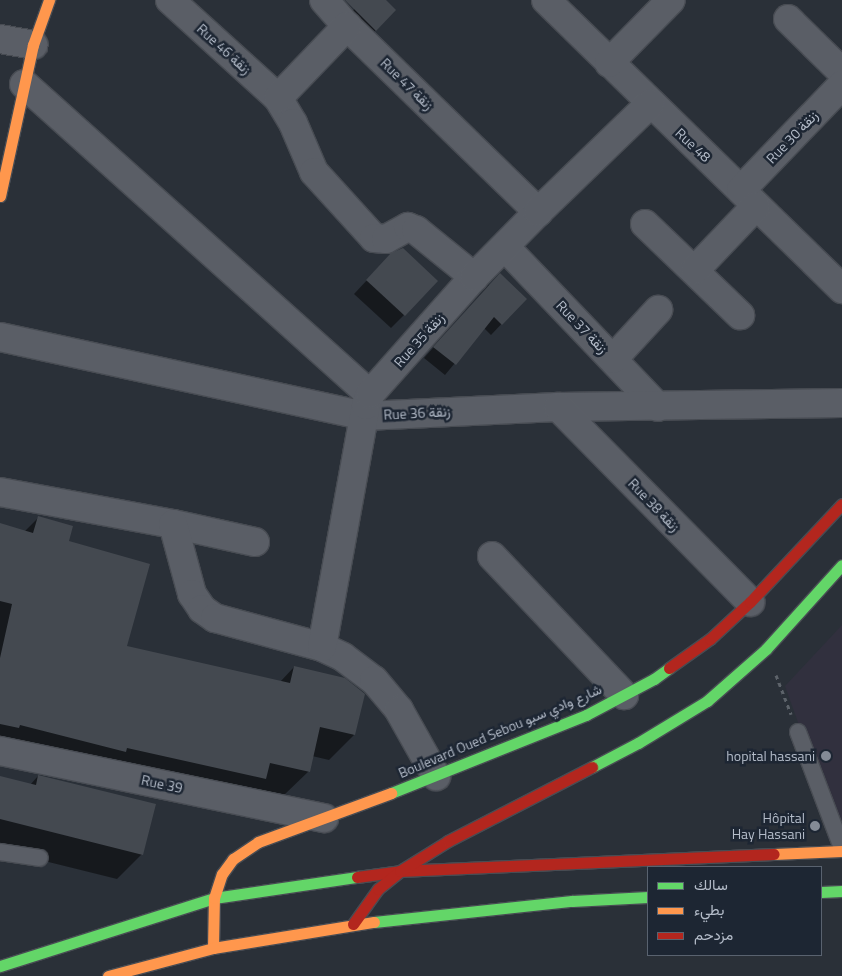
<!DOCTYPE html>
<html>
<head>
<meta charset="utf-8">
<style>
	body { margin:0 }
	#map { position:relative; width:842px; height:976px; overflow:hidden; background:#2a3038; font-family:"Titillium Web",Vazirmatn,sans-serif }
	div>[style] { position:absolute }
	.medical>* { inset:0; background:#31303e }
	.shadow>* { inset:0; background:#0007 }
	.building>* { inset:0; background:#444950 }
	.path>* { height:3px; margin-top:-1.5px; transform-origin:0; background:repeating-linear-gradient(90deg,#5d636a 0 4px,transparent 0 8px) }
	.roads { filter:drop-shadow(1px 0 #484c53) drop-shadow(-1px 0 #484c53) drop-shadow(0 1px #484c53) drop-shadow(0 -1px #484c53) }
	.lane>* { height:16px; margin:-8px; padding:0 8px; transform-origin:8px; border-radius:8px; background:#5a5e66 }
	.street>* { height:28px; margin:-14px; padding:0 14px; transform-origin:14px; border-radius:14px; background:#5a5e66 }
	.fast>* { height:11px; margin:-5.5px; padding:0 5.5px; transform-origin:5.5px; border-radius:5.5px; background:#63d668 }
	.slow>* { height:11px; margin:-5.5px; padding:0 5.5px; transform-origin:5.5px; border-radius:5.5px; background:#ff974d }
	.jam>* { height:11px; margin:-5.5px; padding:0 5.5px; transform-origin:5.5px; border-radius:5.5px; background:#b3261e }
	.dots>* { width:14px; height:14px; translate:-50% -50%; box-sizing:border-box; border:2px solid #1d2633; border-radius:50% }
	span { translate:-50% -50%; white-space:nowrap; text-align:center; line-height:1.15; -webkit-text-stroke:5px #1d2633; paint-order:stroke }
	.street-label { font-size:14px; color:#b4bcc9 }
	.poi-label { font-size:14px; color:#b4bcc9 }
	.right { translate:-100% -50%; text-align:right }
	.legend { position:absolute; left:647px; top:866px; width:175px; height:90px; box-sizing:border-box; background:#1d2633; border:1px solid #59626f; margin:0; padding:6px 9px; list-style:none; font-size:15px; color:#b4bcc9 }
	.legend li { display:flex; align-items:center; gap:10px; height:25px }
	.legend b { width:25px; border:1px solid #59626f }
</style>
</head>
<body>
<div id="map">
	<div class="medical">
		<i style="clip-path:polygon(842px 625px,842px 826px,835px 826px,785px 686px)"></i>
	</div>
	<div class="shadow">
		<i style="clip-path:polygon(363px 0,384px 0,376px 30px,362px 43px,341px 23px)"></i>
		<i style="clip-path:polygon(381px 265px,404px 315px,391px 328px,354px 294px)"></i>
		<i style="clip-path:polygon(489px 285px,525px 299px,491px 335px,484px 328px,445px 375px,424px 358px)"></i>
		<i style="clip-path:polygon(38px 518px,67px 542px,126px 647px,280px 682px,294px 667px,354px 735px,329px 760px,312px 756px,309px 771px,283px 796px,0 751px,0 525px,24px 532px)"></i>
		<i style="clip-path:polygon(38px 776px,142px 854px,117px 879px,0 850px,0 778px,30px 785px)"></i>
	</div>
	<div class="building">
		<i style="clip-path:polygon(345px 0,386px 0,396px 10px,376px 31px)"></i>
		<i style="clip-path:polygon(403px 248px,438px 281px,405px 316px,366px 280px,391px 253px)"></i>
		<i style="clip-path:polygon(500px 273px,527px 299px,502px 325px,494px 317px,456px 365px,433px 347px)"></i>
		<i style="clip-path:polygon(38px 516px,73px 526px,69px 541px,150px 564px,127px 646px,290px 683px,294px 666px,345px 678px,365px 694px,355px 735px,320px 727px,310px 772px,270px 763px,266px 779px,127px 748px,126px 752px,20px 725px,19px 728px,0 724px,0 658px,12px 604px,0 601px,0 523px,33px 533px)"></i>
		<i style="clip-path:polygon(38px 775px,156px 804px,143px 855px,0 819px,0 776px,36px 785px)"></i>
	</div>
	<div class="path">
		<i style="left:776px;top:675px;width:42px;rotate:69deg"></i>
	</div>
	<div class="roads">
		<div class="lane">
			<i style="left:798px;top:732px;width:124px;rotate:69.2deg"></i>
			<i style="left:0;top:852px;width:40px;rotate:8.5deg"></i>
		</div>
		<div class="street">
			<i style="left:170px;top:0;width:146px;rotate:42.2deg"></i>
			<i style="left:278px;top:98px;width:29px;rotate:59deg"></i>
			<i style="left:293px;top:123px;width:53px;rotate:66.8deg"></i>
			<i style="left:314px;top:172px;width:89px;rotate:47.7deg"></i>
			<i style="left:374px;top:238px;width:12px;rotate:5deg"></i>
			<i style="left:386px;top:239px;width:25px;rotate:-29deg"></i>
			<i style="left:408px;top:227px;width:9px;rotate:21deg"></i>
			<i style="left:416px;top:230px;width:75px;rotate:39deg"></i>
			<i style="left:324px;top:0;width:35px;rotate:49deg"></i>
			<i style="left:347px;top:26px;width:267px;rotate:44.2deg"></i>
			<i style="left:546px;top:0;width:414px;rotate:44.3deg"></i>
			<i style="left:788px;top:19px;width:76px;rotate:44.5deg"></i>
			<i style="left:0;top:39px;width:34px;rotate:10deg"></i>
			<i style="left:609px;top:63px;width:88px;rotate:-45.5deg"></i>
			<i style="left:24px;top:84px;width:465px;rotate:41.9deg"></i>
			<i style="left:278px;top:98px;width:100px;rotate:-46.2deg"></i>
			<i style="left:741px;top:190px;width:146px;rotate:-46.1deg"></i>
			<i style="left:645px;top:224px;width:132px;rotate:43.8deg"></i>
			<i style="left:505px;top:247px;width:221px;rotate:46.3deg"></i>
			<i style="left:695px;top:270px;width:88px;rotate:-46.4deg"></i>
			<i style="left:0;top:337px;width:373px;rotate:12.2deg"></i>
			<i style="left:365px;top:416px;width:193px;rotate:-2.7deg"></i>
			<i style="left:558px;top:407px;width:284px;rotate:-0.8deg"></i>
			<i style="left:613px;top:359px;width:67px;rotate:-47.4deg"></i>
			<i style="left:558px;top:407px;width:274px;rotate:45.4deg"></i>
			<i style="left:0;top:492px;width:176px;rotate:10.5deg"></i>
			<i style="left:173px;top:524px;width:84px;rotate:12.4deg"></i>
			<i style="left:173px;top:524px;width:73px;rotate:74.8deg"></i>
			<i style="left:192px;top:594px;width:18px;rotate:56deg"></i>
			<i style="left:202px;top:609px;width:16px;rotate:35deg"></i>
			<i style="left:215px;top:618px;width:111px;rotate:15.2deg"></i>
			<i style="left:322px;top:647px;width:23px;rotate:25deg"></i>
			<i style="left:343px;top:657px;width:39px;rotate:37deg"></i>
			<i style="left:374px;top:680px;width:39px;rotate:50deg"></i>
			<i style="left:399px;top:710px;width:76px;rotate:60.7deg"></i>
			<i style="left:492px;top:556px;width:192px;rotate:46.5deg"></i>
			<i style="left:322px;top:647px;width:246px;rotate:-79.7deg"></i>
			<i style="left:366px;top:405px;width:12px;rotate:-70deg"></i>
			<i style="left:370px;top:394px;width:157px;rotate:-48.4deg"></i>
			<i style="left:474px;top:277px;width:91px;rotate:-45.4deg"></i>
			<i style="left:538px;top:212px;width:156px;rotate:-44deg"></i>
			<i style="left:0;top:751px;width:331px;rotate:11.7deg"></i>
		</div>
		<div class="fast">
			<i style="left:592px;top:767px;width:52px;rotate:-27.6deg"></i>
			<i style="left:638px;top:743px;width:81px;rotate:-31.3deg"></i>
			<i style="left:707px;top:701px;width:79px;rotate:-41.4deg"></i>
			<i style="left:766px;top:649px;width:113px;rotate:-47.9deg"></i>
			<i style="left:391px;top:793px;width:210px;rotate:-21.8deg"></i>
			<i style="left:586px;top:715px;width:77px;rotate:-27.9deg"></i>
			<i style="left:654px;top:679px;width:19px;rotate:-36deg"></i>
			<i style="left:821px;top:892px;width:21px;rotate:-3deg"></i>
			<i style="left:374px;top:922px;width:199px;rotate:-6.1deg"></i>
			<i style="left:572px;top:901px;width:76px;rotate:-3deg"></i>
			<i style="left:0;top:966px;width:225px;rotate:-17.6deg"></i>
			<i style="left:214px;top:898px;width:145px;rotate:-8.4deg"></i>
		</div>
		<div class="slow">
			<i style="left:0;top:196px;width:155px;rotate:-77.7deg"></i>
			<i style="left:33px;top:45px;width:48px;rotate:-70.4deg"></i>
			<i style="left:774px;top:854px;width:68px;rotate:-2.5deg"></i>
			<i style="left:213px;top:948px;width:50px;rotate:-88.9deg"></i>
			<i style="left:214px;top:898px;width:25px;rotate:-72deg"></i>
			<i style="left:222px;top:874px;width:19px;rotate:-54deg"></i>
			<i style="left:233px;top:859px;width:30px;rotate:-34deg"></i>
			<i style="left:258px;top:842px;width:142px;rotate:-20.2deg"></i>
			<i style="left:108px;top:976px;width:109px;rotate:-14.9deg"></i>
			<i style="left:213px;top:948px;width:163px;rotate:-9.2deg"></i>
		</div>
		<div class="jam">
			<i style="left:669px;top:668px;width:50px;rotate:-35.3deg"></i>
			<i style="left:710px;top:639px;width:54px;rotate:-42.8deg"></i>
			<i style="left:750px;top:602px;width:134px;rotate:-46.8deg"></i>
			<i style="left:357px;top:877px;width:43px;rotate:-7.9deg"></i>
			<i style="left:400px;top:871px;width:374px;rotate:-2.6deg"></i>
			<i style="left:353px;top:924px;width:43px;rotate:-54.5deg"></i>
			<i style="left:378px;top:889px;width:28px;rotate:-39deg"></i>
			<i style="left:400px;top:871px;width:57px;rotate:-32deg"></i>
			<i style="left:448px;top:841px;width:162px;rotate:-27.2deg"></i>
		</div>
	</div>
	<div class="dots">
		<i style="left:826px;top:756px;background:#848b96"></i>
		<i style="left:815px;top:826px;background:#848b96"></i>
	</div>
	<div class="street-label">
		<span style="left:224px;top:49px;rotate:42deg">Rue 46 زنقة</span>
		<span style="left:407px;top:84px;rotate:44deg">Rue 47 زنقة</span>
		<span style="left:792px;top:137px;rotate:-46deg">Rue 30 زنقة</span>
		<span style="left:693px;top:145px;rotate:43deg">Rue 48</span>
		<span style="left:582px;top:327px;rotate:46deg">Rue 37 زنقة</span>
		<span style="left:419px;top:340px;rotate:-48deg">Rue 35 زنقة</span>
		<span style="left:417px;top:413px;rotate:-3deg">Rue 36 زنقة</span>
		<span style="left:654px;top:505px;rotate:46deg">Rue 38 زنقة</span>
		<span style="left:500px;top:731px;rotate:-23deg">Boulevard Oued Sebou شارع وادي سبو</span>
		<span style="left:162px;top:784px;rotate:12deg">Rue 39</span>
	</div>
	<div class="poi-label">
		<span class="right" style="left:815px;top:756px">hopital hassani</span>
		<span class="right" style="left:805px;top:826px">Hôpital<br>Hay Hassani</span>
	</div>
	<ul class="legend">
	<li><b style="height:6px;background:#63d668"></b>سالك</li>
	<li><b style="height:6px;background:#ff974d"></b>بطيء</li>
	<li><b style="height:6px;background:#b3261e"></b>مزدحم</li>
	</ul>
</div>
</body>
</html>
